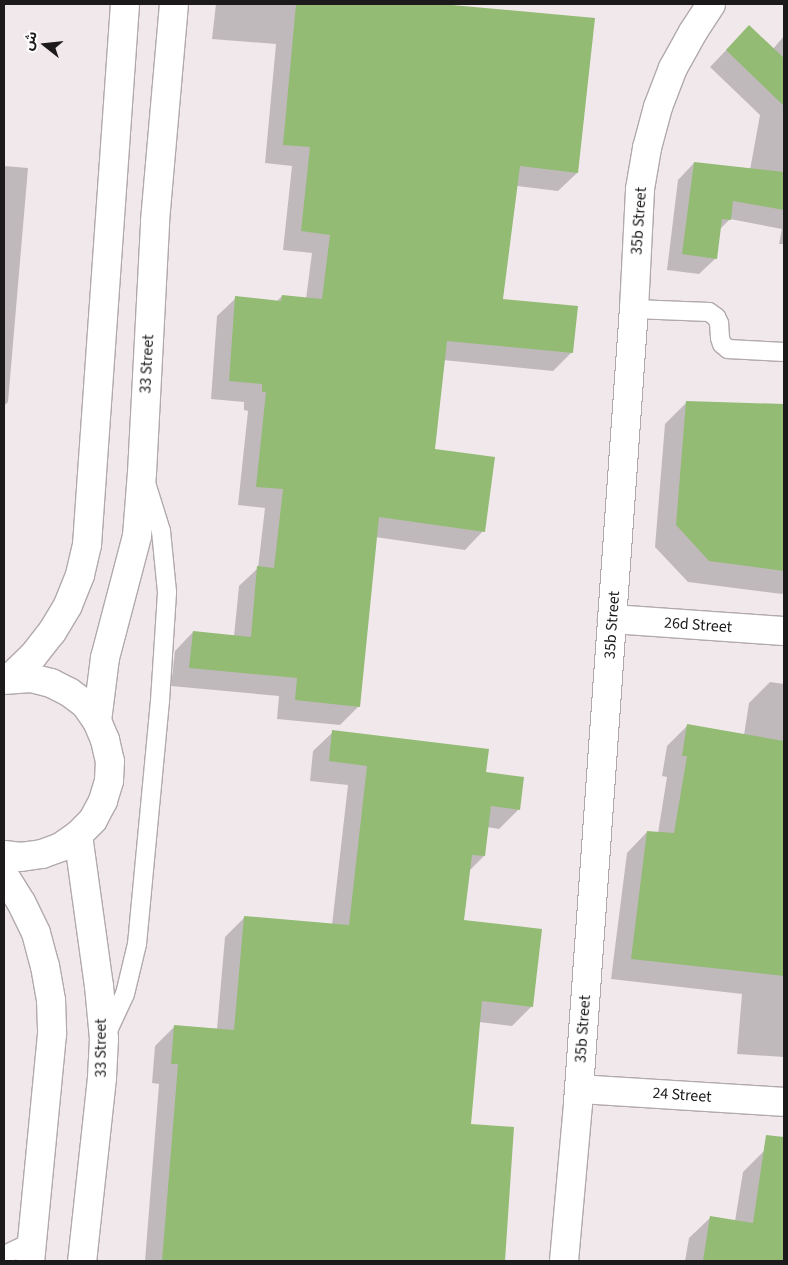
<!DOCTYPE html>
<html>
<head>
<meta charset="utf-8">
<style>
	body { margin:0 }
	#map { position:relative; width:788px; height:1265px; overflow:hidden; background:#f1e8ec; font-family:"Source Sans 3","Noto Sans Arabic",sans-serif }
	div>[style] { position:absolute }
	.shadow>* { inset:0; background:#0003 }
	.building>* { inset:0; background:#93bb74 }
	.roads { filter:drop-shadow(1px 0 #b1a9ac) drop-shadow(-1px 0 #b1a9ac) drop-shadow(0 1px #b1a9ac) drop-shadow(0 -1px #b1a9ac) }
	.lane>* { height:18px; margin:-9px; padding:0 9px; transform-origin:9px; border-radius:9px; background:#fff }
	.street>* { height:28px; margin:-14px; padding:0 14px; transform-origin:14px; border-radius:14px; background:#fff }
	.secondary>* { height:28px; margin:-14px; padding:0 14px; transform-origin:14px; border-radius:14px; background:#fff }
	span { translate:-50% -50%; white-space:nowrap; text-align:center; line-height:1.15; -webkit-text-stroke:4.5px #fff; paint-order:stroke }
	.street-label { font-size:16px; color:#1d1a1b }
	.frame { position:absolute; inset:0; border:5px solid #1d1a1b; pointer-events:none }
	.north { position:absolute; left:20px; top:20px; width:50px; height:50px; -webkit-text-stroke:4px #fff; paint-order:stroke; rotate:286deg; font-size:14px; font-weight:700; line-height:20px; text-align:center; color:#1d1a1b }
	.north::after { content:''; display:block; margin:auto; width:18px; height:22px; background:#1d1a1b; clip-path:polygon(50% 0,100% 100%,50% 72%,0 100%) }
</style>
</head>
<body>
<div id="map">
	<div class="shadow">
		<i style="clip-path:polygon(216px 4px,427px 4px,594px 19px,577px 173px,558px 191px,517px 186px,502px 301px,572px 352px,553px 371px,443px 360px,433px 450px,483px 531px,465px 550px,375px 537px,359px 706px,340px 725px,277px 719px,279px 696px,171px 686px,175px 651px,193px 632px,234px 636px,239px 586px,258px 568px,265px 508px,238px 505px,248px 411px,244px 410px,244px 402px,211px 399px,217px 316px,236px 298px,276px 302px,282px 296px,306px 299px,312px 253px,283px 250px,292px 166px,265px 163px,276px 44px,212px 39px)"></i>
		<i style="clip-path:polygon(784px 36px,784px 244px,779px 244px,782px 229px,730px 219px,719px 230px,716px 258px,699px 274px,667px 270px,678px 180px,694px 163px,750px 170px,760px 115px,710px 67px,733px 43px,773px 49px)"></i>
		<i style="clip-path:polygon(4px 166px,28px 168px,8px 402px,4px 406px)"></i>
		<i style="clip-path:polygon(686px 403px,784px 407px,784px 592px,782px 594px,688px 582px,655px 547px,665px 424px)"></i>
		<i style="clip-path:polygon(770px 682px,784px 684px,784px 1057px,737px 1054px,742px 994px,611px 979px,627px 853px,647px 832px,658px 833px,667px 777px,662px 776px,667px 746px,688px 725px,744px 735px,749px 703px)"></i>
		<i style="clip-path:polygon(333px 732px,485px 773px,519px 809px,499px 829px,487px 827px,484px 856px,469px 871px,463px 921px,532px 1006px,512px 1026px,479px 1022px,469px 1126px,513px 1128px,504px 1261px,145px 1261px,159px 1084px,152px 1083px,155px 1046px,175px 1026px,217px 1029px,225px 937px,245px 917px,332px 925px,348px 785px,310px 781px,313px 751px)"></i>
		<i style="clip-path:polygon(764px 1151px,784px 1154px,784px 1261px,685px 1261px,689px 1238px,711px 1217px,735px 1221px,743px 1172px)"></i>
	</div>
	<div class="building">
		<i style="clip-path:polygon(296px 4px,441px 4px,595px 18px,578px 173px,520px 166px,503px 299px,578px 306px,573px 353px,447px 341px,435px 449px,495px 457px,485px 532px,379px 517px,360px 707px,295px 700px,297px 678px,189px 668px,193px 631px,251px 637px,257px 566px,274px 568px,283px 489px,256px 487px,266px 392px,262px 392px,262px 384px,229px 381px,235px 296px,281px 301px,282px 295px,322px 299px,330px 235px,301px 231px,310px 147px,283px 145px)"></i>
		<i style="clip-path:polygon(749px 25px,784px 58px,784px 106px,726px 50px)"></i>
		<i style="clip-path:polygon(694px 162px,784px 172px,784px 210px,733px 201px,731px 220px,722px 219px,717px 259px,682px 254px)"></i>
		<i style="clip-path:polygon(686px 401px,784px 404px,784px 571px,709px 561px,676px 525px)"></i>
		<i style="clip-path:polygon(687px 724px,784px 741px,784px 976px,631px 959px,647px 831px,674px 833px,687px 756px,682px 756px)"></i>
		<i style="clip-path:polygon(332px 730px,489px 749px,486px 772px,524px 777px,520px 810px,491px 806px,485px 856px,472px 855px,464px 920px,542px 929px,533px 1007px,482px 1001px,471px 1124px,514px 1127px,505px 1261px,162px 1261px,178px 1064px,171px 1064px,174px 1025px,234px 1030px,244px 916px,349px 925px,367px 766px,329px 761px)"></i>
		<i style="clip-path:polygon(766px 1135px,784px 1137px,784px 1261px,703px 1261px,710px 1216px,753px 1223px)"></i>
	</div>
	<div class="roads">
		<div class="lane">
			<i style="left:634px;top:309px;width:75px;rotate:2.3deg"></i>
			<i style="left:709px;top:312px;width:9px;rotate:36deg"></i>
			<i style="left:716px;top:317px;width:7px;rotate:63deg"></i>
			<i style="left:719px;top:323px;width:15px;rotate:86deg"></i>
			<i style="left:720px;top:338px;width:6px;rotate:72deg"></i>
			<i style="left:722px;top:344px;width:8px;rotate:40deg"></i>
			<i style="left:728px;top:349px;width:56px;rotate:3.1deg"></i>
			<i style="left:105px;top:1037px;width:47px;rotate:-65.1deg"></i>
			<i style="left:125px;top:994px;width:51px;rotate:-76.5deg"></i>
			<i style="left:137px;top:944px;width:244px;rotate:-84.6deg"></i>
			<i style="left:160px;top:701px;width:109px;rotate:-86.3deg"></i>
			<i style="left:167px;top:592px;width:61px;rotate:-95.6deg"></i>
			<i style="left:161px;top:531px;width:50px;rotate:-107.4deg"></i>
			<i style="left:4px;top:1255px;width:31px;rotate:-25deg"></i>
		</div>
		<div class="street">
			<i style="left:612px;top:619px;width:172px;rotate:4deg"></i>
			<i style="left:579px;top:1089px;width:205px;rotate:3.6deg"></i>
			<i style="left:564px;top:1261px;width:159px;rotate:-84.9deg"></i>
			<i style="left:578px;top:1103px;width:796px;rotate:-85.97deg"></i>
			<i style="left:634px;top:309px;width:120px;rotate:-87.1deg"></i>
			<i style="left:640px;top:189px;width:42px;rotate:-80.3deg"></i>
			<i style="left:647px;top:148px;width:42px;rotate:-75deg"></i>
			<i style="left:658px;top:107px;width:42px;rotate:-69deg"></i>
			<i style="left:673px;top:68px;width:41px;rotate:-60.9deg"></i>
			<i style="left:693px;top:32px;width:33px;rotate:-57deg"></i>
		</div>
		<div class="secondary">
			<i style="left:10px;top:678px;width:32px;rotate:-44deg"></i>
			<i style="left:33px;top:656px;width:31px;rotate:-52deg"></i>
			<i style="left:52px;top:632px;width:31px;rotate:-59deg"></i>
			<i style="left:68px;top:605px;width:32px;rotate:-68deg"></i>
			<i style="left:80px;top:575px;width:31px;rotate:-77deg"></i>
			<i style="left:87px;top:545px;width:542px;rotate:-85.98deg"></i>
			<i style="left:4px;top:680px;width:27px;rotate:-4deg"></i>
			<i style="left:31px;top:678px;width:21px;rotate:14deg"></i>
			<i style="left:51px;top:683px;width:20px;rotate:27deg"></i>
			<i style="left:69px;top:692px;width:20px;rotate:37deg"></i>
			<i style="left:85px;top:704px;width:21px;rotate:55deg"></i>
			<i style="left:97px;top:721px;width:21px;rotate:67deg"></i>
			<i style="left:105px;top:740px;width:22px;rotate:77deg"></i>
			<i style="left:110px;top:761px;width:20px;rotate:93deg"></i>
			<i style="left:109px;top:781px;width:21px;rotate:107deg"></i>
			<i style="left:103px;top:801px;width:21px;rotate:118deg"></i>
			<i style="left:93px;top:820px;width:21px;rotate:135deg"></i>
			<i style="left:78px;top:835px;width:21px;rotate:145deg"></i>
			<i style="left:61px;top:847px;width:20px;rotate:160deg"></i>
			<i style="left:42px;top:854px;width:21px;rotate:172deg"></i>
			<i style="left:21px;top:857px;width:17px;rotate:-173deg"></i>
			<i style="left:97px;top:721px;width:64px;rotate:-82.8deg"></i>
			<i style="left:105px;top:658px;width:126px;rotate:-75.3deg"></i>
			<i style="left:137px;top:536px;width:63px;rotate:-85.5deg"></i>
			<i style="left:142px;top:473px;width:252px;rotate:-87deg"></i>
			<i style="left:155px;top:221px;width:218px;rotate:-85deg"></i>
			<i style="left:78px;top:835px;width:152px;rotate:82.1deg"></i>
			<i style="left:99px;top:986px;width:53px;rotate:84.6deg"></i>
			<i style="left:104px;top:1039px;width:39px;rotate:93deg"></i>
			<i style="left:102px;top:1078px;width:184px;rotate:96.2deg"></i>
			<i style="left:4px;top:875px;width:32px;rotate:58deg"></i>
			<i style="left:21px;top:902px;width:34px;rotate:64deg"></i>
			<i style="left:36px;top:933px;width:34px;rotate:75deg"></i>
			<i style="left:45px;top:966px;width:35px;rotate:80deg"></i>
			<i style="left:51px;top:1000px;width:34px;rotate:88deg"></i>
			<i style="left:52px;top:1034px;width:228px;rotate:95.5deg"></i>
		</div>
	</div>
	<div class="street-label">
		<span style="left:639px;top:221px;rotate:-86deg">35b Street</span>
		<span style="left:147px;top:364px;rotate:-87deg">33 Street</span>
		<span style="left:612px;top:625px;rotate:-86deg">35b Street</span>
		<span style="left:698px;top:625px;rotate:4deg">26d Street</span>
		<span style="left:583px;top:1029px;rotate:-86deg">35b Street</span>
		<span style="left:101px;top:1048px;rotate:-90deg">33 Street</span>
		<span style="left:682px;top:1095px;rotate:4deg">24 Street</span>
	</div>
	<div class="frame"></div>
	<div class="north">ش</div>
</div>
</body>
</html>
